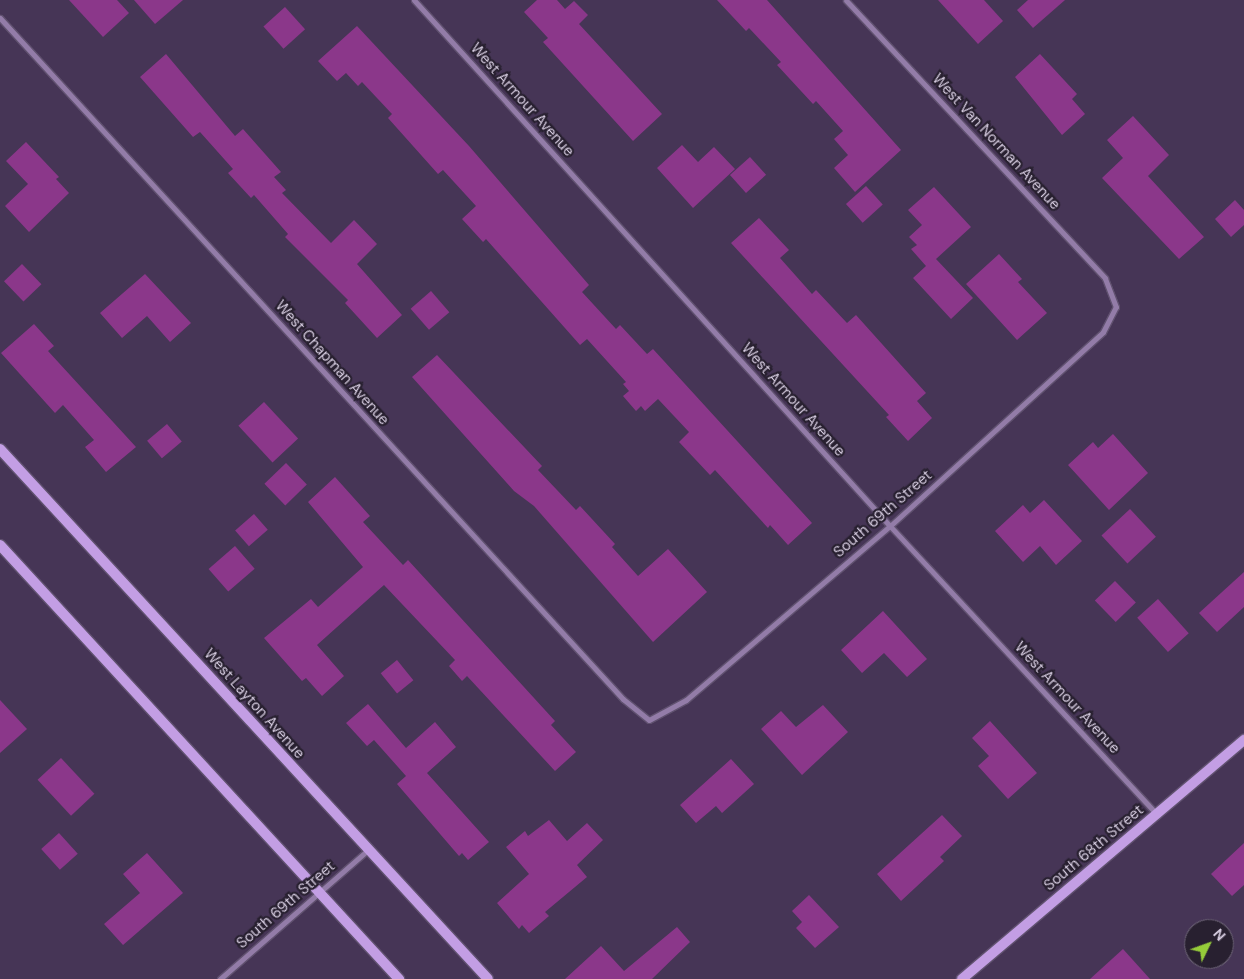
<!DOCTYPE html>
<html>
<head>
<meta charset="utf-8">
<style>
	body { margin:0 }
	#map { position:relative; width:1244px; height:979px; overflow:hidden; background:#463556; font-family:"DM Sans",sans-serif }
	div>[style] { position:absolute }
	.building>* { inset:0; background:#8b378a; transform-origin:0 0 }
	.roads { filter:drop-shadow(1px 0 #60516f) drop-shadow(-1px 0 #60516f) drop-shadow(0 1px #60516f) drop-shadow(0 -1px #60516f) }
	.street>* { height:5px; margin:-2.5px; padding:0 2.5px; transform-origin:2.5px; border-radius:2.5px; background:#937ca8 }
	.secondary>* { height:10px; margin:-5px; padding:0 5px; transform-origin:5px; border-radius:5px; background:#c39ee4 }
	span { translate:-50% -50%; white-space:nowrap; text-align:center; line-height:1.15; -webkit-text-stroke:4.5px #282030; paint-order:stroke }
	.street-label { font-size:15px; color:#d9cfe3 }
	.north { position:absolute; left:1184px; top:919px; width:50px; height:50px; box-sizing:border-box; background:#282030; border:1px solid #6f6678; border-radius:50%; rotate:48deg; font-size:14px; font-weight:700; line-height:20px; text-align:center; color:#d9cfe3 }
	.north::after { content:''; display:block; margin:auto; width:18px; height:22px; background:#96cc3a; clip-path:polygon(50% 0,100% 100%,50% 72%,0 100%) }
</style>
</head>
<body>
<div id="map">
	<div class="building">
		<i style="clip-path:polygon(69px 0,117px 0,129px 13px,103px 37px)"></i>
		<i style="clip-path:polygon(134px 0,183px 0,155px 24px)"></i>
		<i style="clip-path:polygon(537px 0,557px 0,565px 9px,574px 1px,588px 15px,579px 24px,662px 114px,633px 141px,543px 42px,548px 38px,524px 12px)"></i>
		<i style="clip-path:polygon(717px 0,767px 0,901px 150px,855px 192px,834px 168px,848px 155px,834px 139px,843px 131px,816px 101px,813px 104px,777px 65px,781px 62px,749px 28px,746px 31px)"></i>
		<i style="clip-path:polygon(938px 0,984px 0,1003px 21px,978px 44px)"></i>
		<i style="clip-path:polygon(1028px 0,1065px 0,1033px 28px,1017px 10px)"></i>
		<i style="left:285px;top:7px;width:30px;height:29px;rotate:48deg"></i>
		<i style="clip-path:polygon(357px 26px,469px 146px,589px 285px,582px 292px,616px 329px,620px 325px,647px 354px,653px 349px,812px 523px,788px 545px,770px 525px,768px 528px,715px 470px,710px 475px,679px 442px,689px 432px,658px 399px,645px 411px,641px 406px,636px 411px,623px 396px,629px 391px,623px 384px,626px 382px,587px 339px,580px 345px,486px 239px,483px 242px,462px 219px,476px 206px,443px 170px,438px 174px,388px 118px,392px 114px,362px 82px,358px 86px,346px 73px,337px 81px,318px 61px)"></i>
		<i style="clip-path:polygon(166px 54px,235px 136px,243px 129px,281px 172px,274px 177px,286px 190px,282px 193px,331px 243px,354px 220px,377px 244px,357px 264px,402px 315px,377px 338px,345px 303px,348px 300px,285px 237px,288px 234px,254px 195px,251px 198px,228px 173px,233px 169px,200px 132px,193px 137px,140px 77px)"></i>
		<i style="clip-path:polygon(1040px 54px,1077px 94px,1072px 99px,1085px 114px,1062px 135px,1015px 77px)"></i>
		<i style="clip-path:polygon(1133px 116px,1169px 155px,1148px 176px,1204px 237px,1179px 259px,1102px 178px,1123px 158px,1107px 140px)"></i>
		<i style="clip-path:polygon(26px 142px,59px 177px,56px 179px,69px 193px,29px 232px,5px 206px,28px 184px,6px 161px)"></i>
		<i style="clip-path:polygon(682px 145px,698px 162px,714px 147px,735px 169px,693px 208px,657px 168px)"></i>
		<i style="left:750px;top:157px;width:24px;height:27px;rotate:48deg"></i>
		<i style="left:866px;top:186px;width:25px;height:27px;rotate:48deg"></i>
		<i style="clip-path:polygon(934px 187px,971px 227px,936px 259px,973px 298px,951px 319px,913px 278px,926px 266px,911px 249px,917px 245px,909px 237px,922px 225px,908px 210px)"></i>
		<i style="clip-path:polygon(1235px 200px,1244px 210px,1244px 225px,1231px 237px,1215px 219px)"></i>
		<i style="clip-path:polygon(759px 218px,789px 250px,780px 258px,812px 294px,816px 290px,847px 323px,856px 315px,926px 393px,917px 401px,932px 418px,908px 441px,886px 417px,889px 415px,731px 243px)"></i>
		<i style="clip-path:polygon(999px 254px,1022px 279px,1018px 282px,1047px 313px,1017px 340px,966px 284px)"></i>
		<i style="left:22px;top:264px;width:28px;height:25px;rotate:46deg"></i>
		<i style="clip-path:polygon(145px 274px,191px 323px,170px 342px,147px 316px,122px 338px,100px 313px)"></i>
		<i style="left:431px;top:291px;width:28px;height:27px;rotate:49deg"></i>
		<i style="clip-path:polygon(34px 324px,54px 346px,48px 351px,136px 447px,106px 472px,85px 447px,94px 440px,63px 405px,55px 413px,1px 353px)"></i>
		<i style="clip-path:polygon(437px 355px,542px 466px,538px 470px,576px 510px,580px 506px,615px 544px,612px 547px,638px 576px,668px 549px,707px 592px,653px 642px,534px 506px,514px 491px,412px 377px)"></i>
		<i style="left:264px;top:402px;width:50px;height:35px;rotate:47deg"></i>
		<i style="left:167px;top:424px;width:23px;height:26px;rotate:50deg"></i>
		<i style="clip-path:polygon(1113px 434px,1148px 473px,1109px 510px,1068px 465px,1093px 442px,1098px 448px)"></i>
		<i style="left:286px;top:463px;width:30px;height:30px;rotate:46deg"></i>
		<i style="clip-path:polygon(335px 477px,370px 516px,363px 522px,403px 565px,408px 560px,555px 721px,551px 725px,576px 752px,555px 771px,467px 676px,462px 681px,449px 666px,455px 660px,384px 585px,317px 645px,344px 676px,322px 696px,306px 678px,302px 681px,264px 638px,311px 599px,318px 607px,363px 567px,308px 502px)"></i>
		<i style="clip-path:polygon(1044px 500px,1082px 541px,1056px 565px,1040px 546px,1023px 562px,995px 531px,1023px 505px,1030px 513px)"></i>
		<i style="left:1130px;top:509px;width:38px;height:39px;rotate:47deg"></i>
		<i style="left:254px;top:514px;width:21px;height:25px;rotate:49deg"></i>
		<i style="left:235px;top:546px;width:30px;height:35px;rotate:49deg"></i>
		<i style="clip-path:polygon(1244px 572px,1244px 607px,1217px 632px,1199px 613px)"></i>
		<i style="left:1115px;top:581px;width:30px;height:28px;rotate:46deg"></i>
		<i style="left:1158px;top:599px;width:46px;height:28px;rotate:48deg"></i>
		<i style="clip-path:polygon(883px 611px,927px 659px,907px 677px,884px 653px,862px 673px,841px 650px)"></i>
		<i style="left:397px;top:660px;width:26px;height:21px;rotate:51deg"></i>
		<i style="clip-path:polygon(0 700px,27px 729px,0 753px)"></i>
		<i style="clip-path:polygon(368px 704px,406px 748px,435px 722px,456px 747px,427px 773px,489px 842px,468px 860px,462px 853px,459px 856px,397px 784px,406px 776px,374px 740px,367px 746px,346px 723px)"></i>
		<i style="clip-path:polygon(823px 705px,848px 732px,802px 775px,761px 729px,781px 711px,796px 727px)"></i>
		<i style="clip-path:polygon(990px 721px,1037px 773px,1008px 799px,978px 766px,989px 756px,972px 738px)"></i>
		<i style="left:61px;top:758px;width:49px;height:32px;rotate:47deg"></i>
		<i style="clip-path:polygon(731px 759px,754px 784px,722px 813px,716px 806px,696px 823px,680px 805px)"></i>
		<i style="clip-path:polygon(942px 815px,962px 836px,940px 857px,944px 861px,901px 901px,877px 874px)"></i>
		<i style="clip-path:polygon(549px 820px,567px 841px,587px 823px,603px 840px,577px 865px,587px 877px,545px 912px,549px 916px,529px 933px,522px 925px,519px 929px,497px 903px,529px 874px,506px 847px,525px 831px,528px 836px)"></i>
		<i style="left:59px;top:833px;width:28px;height:24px;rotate:48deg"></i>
		<i style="clip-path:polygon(1244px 843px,1244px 885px,1232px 896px,1211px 874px)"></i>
		<i style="clip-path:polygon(147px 853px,183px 893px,123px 945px,104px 924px,140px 893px,123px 874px)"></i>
		<i style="clip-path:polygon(809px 895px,839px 927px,815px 948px,796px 928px,802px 922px,792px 911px)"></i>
		<i style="clip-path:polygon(677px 927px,690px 942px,652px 979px,565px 979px,601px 946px,624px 971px)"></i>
		<i style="clip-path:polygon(1123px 949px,1150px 979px,1090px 979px)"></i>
	</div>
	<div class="roads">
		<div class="street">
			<i style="left:414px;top:0;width:709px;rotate:47.86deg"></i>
			<i style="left:890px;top:526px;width:393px;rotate:47.2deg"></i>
			<i style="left:0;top:18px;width:923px;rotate:47.55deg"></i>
			<i style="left:623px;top:699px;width:33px;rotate:39deg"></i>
			<i style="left:649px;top:720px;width:42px;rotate:-28.4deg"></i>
			<i style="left:686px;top:700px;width:268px;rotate:-40.5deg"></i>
			<i style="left:890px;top:526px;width:288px;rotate:-42.3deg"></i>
			<i style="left:1103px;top:332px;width:28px;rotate:-63deg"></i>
			<i style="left:1116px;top:307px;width:31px;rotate:-111deg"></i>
			<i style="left:1105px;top:278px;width:380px;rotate:-133deg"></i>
			<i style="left:220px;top:979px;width:196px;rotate:-41.1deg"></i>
		</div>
		<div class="secondary">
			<i style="left:0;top:449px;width:720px;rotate:47.36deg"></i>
			<i style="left:0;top:545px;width:590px;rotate:47.41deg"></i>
			<i style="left:962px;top:979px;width:370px;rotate:-40.3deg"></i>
		</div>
	</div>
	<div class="street-label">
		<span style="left:522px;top:100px;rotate:48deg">West Armour Avenue</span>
		<span style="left:996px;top:142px;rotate:47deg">West Van Norman Avenue</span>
		<span style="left:332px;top:363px;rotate:48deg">West Chapman Avenue</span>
		<span style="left:793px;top:400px;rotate:48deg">West Armour Avenue</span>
		<span style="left:883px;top:514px;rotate:-41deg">South 69th Street</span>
		<span style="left:1067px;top:698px;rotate:47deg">West Armour Avenue</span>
		<span style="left:254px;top:704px;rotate:48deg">West Layton Avenue</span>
		<span style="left:1094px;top:848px;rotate:-40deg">South 68th Street</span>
		<span style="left:286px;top:905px;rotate:-41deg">South 69th Street</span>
	</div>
	<div class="north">N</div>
</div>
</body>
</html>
